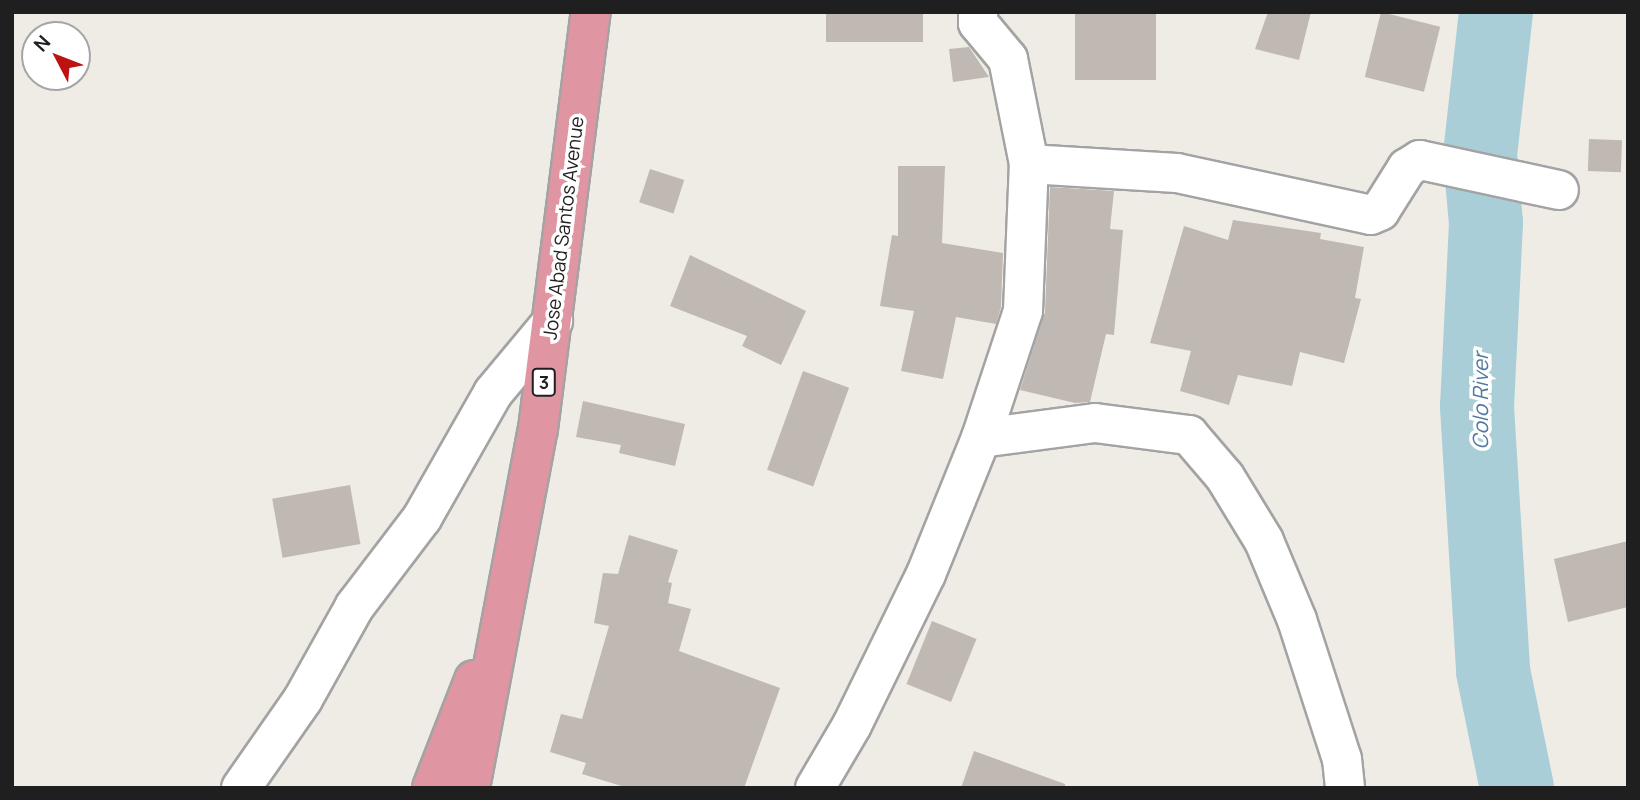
<!DOCTYPE html>
<html>
<head>
<meta charset="utf-8">
<style>
	body { margin:0 }
	#map { position:relative; width:1640px; height:800px; overflow:hidden; background:#efece6; font-family:Manrope,sans-serif }
	div>[style] { position:absolute }
	.river>* { height:74px; margin:-37px; padding:0 37px; transform-origin:37px; border-radius:37px; background:#aaced8 }
	.building>* { inset:0; background:#bfb8b3; transform-origin:0 0 }
	.roads { filter:drop-shadow(2px 0 #a3a3a3) drop-shadow(-2px 0 #a3a3a3) drop-shadow(0 2px #a3a3a3) drop-shadow(0 -2px #a3a3a3) }
	.street>* { height:38px; margin:-19px; padding:0 19px; transform-origin:19px; border-radius:19px; background:#fff }
	.highway>* { height:38px; margin:-19px; padding:0 19px; transform-origin:19px; border-radius:19px; background:#df95a2 }
	span { translate:-50% -50%; white-space:nowrap; text-align:center; line-height:1.15; -webkit-text-stroke:7px #fff; paint-order:stroke }
	.shield-label span { padding:2px 5px; background:#fff; border:2px solid; border-radius:5px; -webkit-text-stroke-width:0 }
	.shield-label { font-size:18px; color:#1f1f1f; font-weight:700 }
	.street-label { font-size:19px; color:#1f1f1f }
	.water-label { font-size:21px; color:#51789f; font-style:italic }
	.frame { position:absolute; inset:0; border:14px solid #1f1f1f; pointer-events:none }
	.north { position:absolute; left:21px; top:21px; width:70px; height:70px; box-sizing:border-box; background:#fff; border:2px solid #a5a5a5; border-radius:50%; rotate:312deg; font-size:19px; font-weight:700; line-height:28px; text-align:center; color:#1f1f1f }
	.north::after { content:''; display:block; margin:auto; width:24px; height:32px; background:#bc1312; clip-path:polygon(50% 0,100% 100%,50% 72%,0 100%) }
</style>
</head>
<body>
<div id="map">
	<div class="river">
		<i style="left:1496px;top:12px;width:144px;rotate:96.4deg"></i>
		<i style="left:1480px;top:155px;width:68px;rotate:85deg"></i>
		<i style="left:1486px;top:223px;width:184px;rotate:92.8deg"></i>
		<i style="left:1477px;top:407px;width:264px;rotate:86.5deg"></i>
		<i style="left:1493px;top:671px;width:119px;rotate:78.4deg"></i>
	</div>
	<div class="building">
		<i style="left:826px;top:12px;width:97px;height:30px"></i>
		<i style="left:1075px;top:12px;width:81px;height:68px"></i>
		<i style="clip-path:polygon(1268px 12px,1311px 12px,1299px 60px,1255px 49px)"></i>
		<i style="left:1381px;top:12px;width:61px;height:67px;rotate:14deg"></i>
		<i style="clip-path:polygon(969px 47px,989px 77px,953px 82px,949px 49px)"></i>
		<i style="left:1589px;top:139px;width:33px;height:32px;rotate:2deg"></i>
		<i style="clip-path:polygon(898px 166px,945px 166px,942px 243px,1003px 253px,1001px 307px,996px 324px,956px 317px,943px 379px,901px 371px,914px 311px,880px 306px,892px 235px,898px 236px)"></i>
		<i style="left:650px;top:169px;width:36px;height:35px;rotate:18deg"></i>
		<i style="clip-path:polygon(1050px 187px,1114px 191px,1110px 229px,1123px 230px,1114px 335px,1106px 334px,1090px 402px,1075px 403px,1020px 390px,1045px 312px)"></i>
		<i style="clip-path:polygon(1233px 220px,1321px 233px,1320px 239px,1364px 247px,1355px 298px,1361px 299px,1344px 363px,1300px 352px,1292px 386px,1238px 375px,1229px 405px,1180px 391px,1191px 351px,1150px 343px,1184px 226px,1228px 240px)"></i>
		<i style="clip-path:polygon(690px 255px,806px 311px,781px 365px,742px 346px,747px 336px,670px 306px)"></i>
		<i style="left:803px;top:371px;width:49px;height:105px;rotate:20deg"></i>
		<i style="clip-path:polygon(583px 401px,685px 424px,675px 466px,619px 453px,621px 445px,576px 437px)"></i>
		<i style="left:350px;top:485px;width:60px;height:79px;rotate:80deg"></i>
		<i style="clip-path:polygon(629px 535px,678px 550px,668px 582px,672px 583px,668px 603px,691px 609px,679px 651px,780px 688px,744px 788px,628px 788px,582px 774px,586px 763px,550px 752px,561px 714px,582px 719px,609px 626px,594px 623px,603px 573px,618px 574px)"></i>
		<i style="clip-path:polygon(1628px 541px,1628px 607px,1568px 622px,1554px 559px)"></i>
		<i style="left:932px;top:621px;width:48px;height:68px;rotate:22deg"></i>
		<i style="clip-path:polygon(974px 751px,1065px 784px,1065px 788px,961px 788px)"></i>
	</div>
	<div class="roads">
		<div class="street">
			<i style="left:1029px;top:164px;width:148px;rotate:3.5deg"></i>
			<i style="left:1177px;top:173px;width:198px;rotate:12.2deg"></i>
			<i style="left:1371px;top:215px;width:10px;rotate:-24deg"></i>
			<i style="left:1380px;top:211px;width:51px;rotate:-57.9deg"></i>
			<i style="left:1407px;top:168px;width:15px;rotate:-32deg"></i>
			<i style="left:1420px;top:160px;width:142px;rotate:12.2deg"></i>
			<i style="left:981px;top:438px;width:115px;rotate:-7.5deg"></i>
			<i style="left:1095px;top:423px;width:95px;rotate:7.3deg"></i>
			<i style="left:1189px;top:435px;width:55px;rotate:49.4deg"></i>
			<i style="left:1225px;top:477px;width:75px;rotate:58.6deg"></i>
			<i style="left:1264px;top:541px;width:86px;rotate:67.3deg"></i>
			<i style="left:1297px;top:620px;width:146px;rotate:72.1deg"></i>
			<i style="left:1342px;top:759px;width:29px;rotate:84deg"></i>
			<i style="left:241px;top:788px;width:108px;rotate:-55.1deg"></i>
			<i style="left:303px;top:699px;width:107px;rotate:-60.8deg"></i>
			<i style="left:355px;top:606px;width:111px;rotate:-52.7deg"></i>
			<i style="left:422px;top:518px;width:144px;rotate:-60.4deg"></i>
			<i style="left:493px;top:393px;width:94px;rotate:-50.2deg"></i>
			<i style="left:815px;top:788px;width:73px;rotate:-59.6deg"></i>
			<i style="left:852px;top:725px;width:168px;rotate:-63.9deg"></i>
			<i style="left:926px;top:574px;width:147px;rotate:-68deg"></i>
			<i style="left:981px;top:438px;width:134px;rotate:-71.7deg"></i>
			<i style="left:1023px;top:311px;width:147px;rotate:-87.7deg"></i>
			<i style="left:1029px;top:164px;width:107px;rotate:-101.3deg"></i>
			<i style="left:1008px;top:59px;width:47px;rotate:-129.8deg"></i>
			<i style="left:978px;top:23px;width:11px;rotate:-90deg"></i>
		</div>
		<div class="highway">
			<i style="left:432px;top:788px;width:116px;rotate:-68.7deg"></i>
			<i style="left:470px;top:788px;width:365px;rotate:-79.3deg"></i>
			<i style="left:538px;top:429px;width:420px;rotate:-82.8deg"></i>
		</div>
	</div>
	<div class="shield-label">
		<span style="left:544px;top:382px">3</span>
	</div>
	<div class="street-label">
		<span style="left:564px;top:228px;rotate:-83deg">Jose Abad Santos Avenue</span>
	</div>
	<div class="water-label">
		<span style="left:1480px;top:401px;rotate:-90deg">Colo River</span>
	</div>
	<div class="frame"></div>
	<div class="north">N</div>
</div>
</body>
</html>
